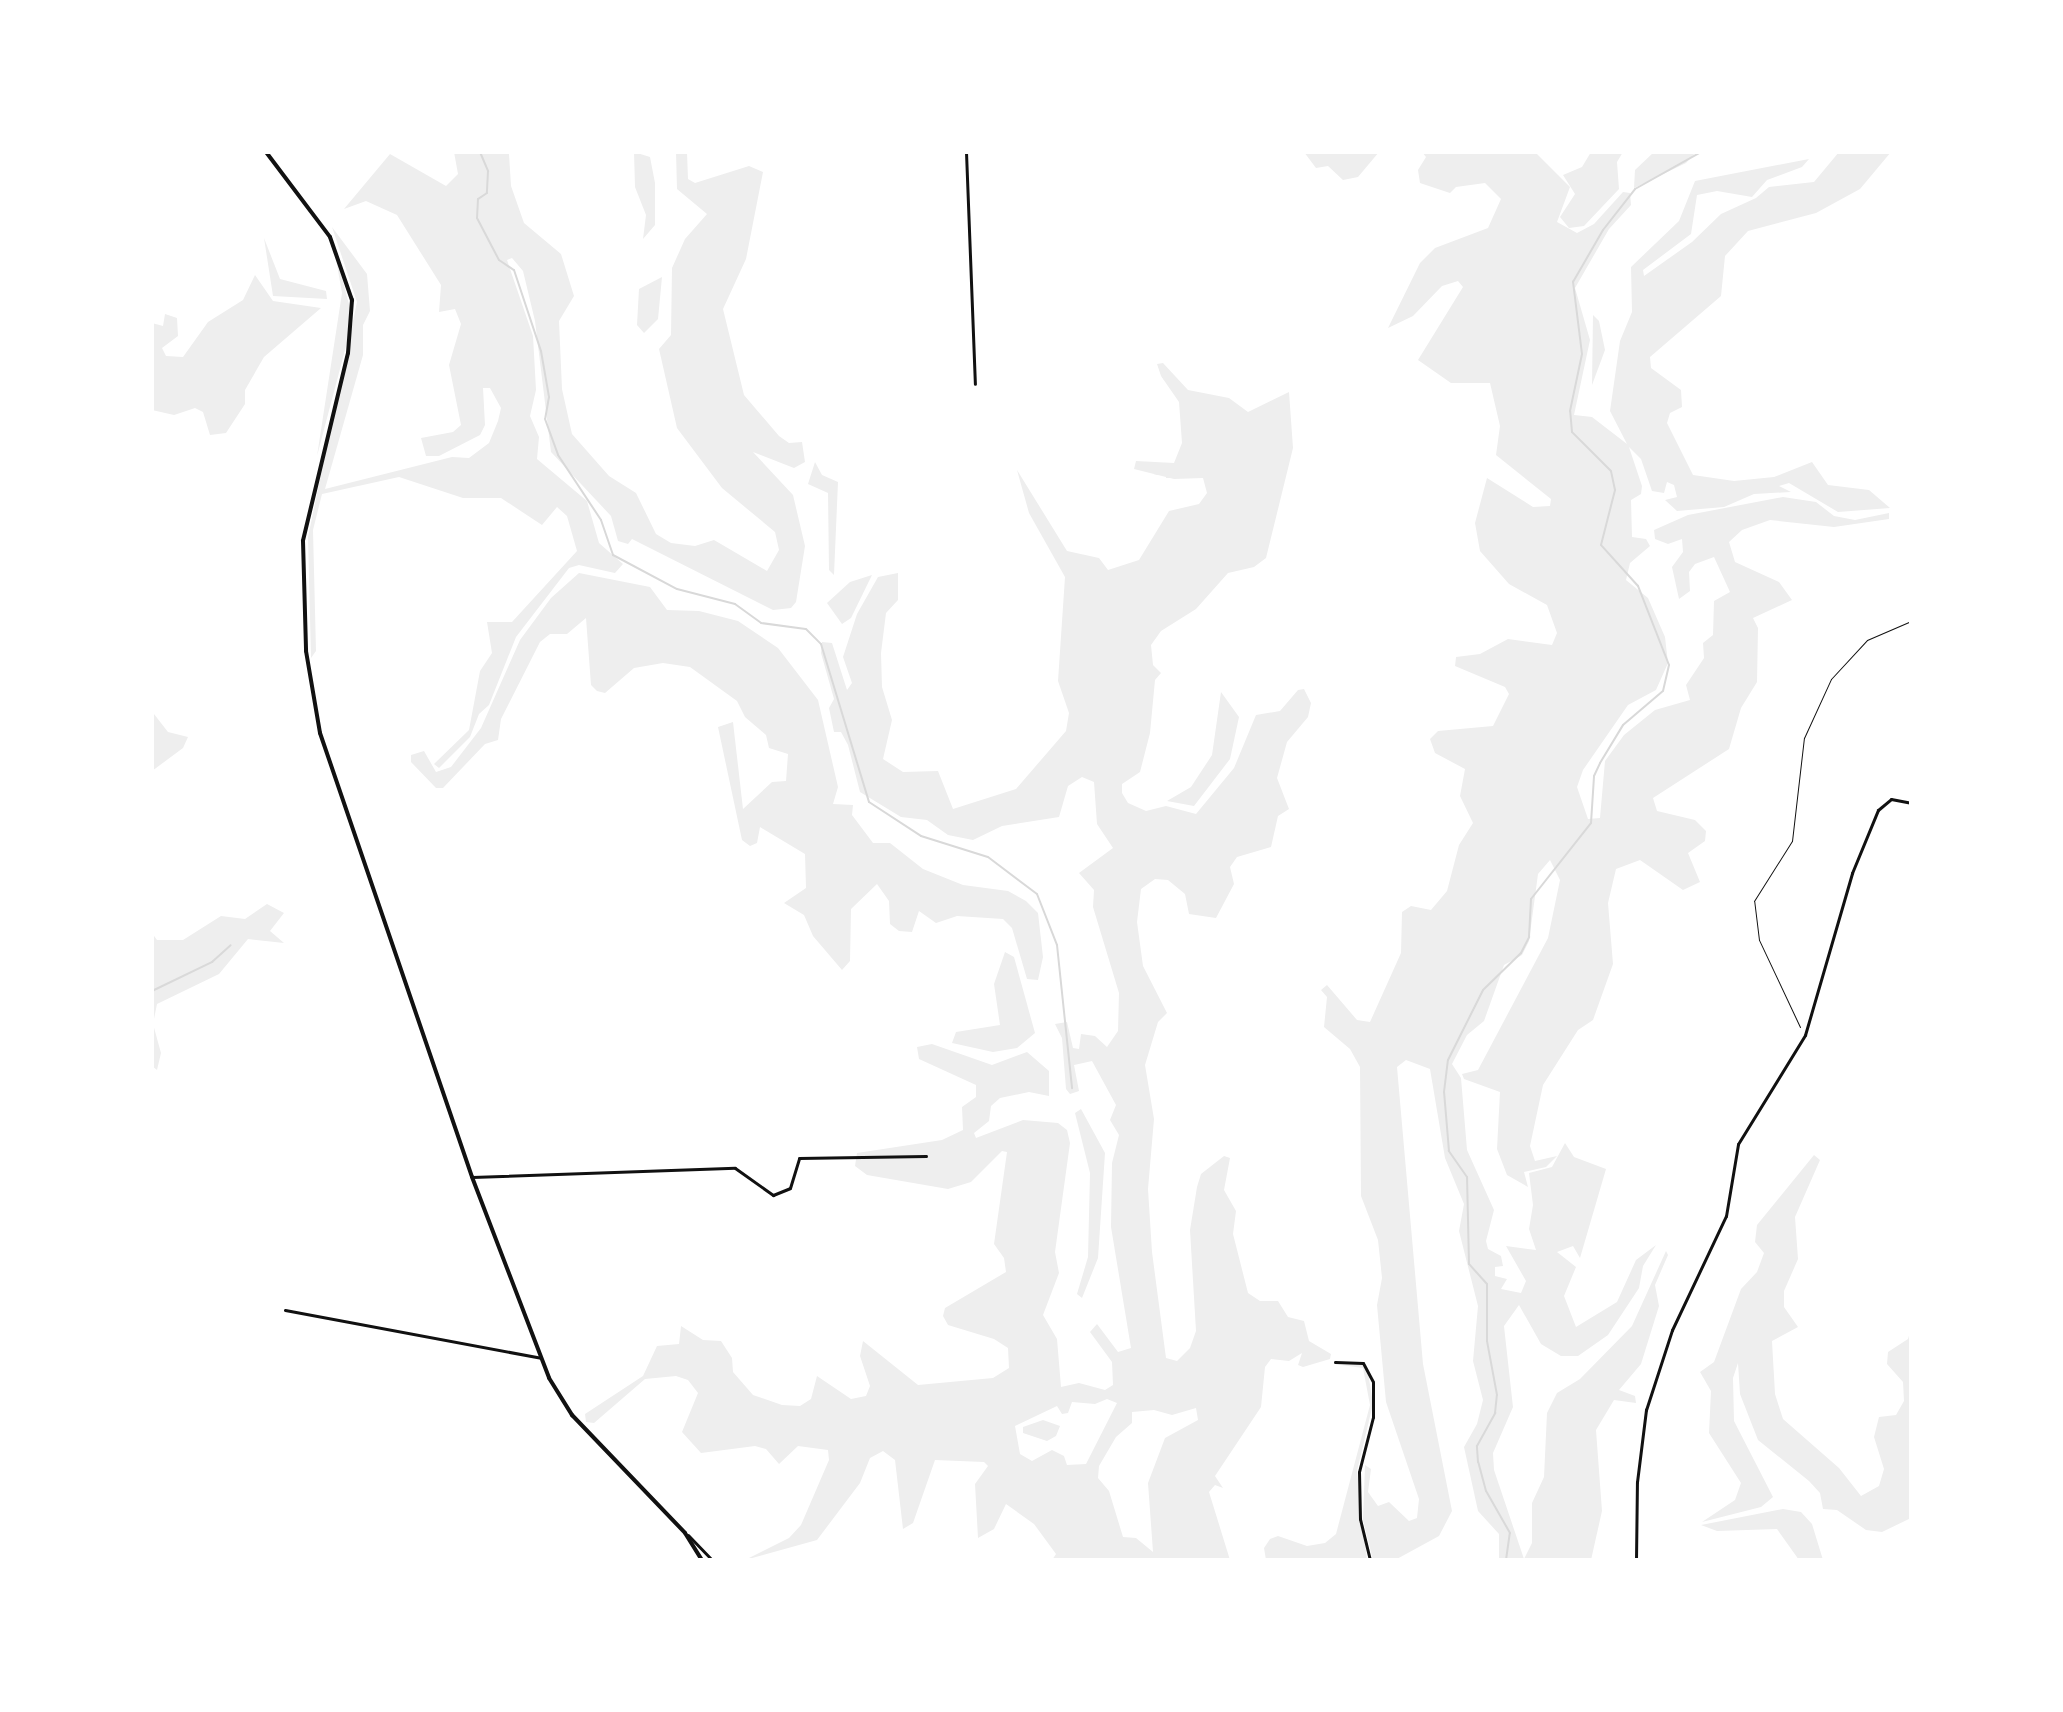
<!DOCTYPE html>
<html>
<head>
<meta charset="utf-8">
<style>
	body { margin:0 }
	#map { position:relative; width:2063px; height:1712px; overflow:hidden; background:#fff; font-family:"Fira Sans",sans-serif }
	div>[style] { position:absolute }
	.green>* { inset:0; background:#eee }
	.stream>* { height:2px; margin:-1px; padding:0 1px; transform-origin:1px; border-radius:1px; background:#d9d9d9 }
	.path>* { height:1px; margin:-0.5px; padding:0 0.5px; transform-origin:0.5px; border-radius:0.5px; background:#111 }
	.minor>* { height:3px; margin:-1.5px; padding:0 1.5px; transform-origin:1.5px; border-radius:1.5px; background:#111 }
	.secondary>* { height:4px; margin:-2px; padding:0 2px; transform-origin:2px; border-radius:2px; background:#111 }
	span { translate:-50% -50%; white-space:nowrap; text-align:center; line-height:1.15; -webkit-text-stroke:6px #fff; paint-order:stroke }
	.frame { position:absolute; inset:0; border:154px solid #fff; pointer-events:none }
</style>
</head>
<body>
<div id="map">
	<div class="green">
		<i style="clip-path:polygon(454px 152px,509px 154px,511px 186px,524px 223px,561px 254px,574px 296px,559px 321px,562px 389px,572px 434px,609px 476px,636px 493px,656px 534px,671px 543px,695px 546px,714px 540px,767px 571px,779px 550px,775px 532px,722px 488px,677px 428px,659px 349px,671px 335px,672px 268px,685px 239px,707px 214px,677px 189px,676px 152px,687px 152px,688px 179px,695px 183px,749px 166px,763px 172px,746px 259px,723px 309px,744px 395px,779px 436px,789px 443px,802px 442px,805px 462px,794px 468px,753px 452px,793px 495px,805px 546px,796px 602px,791px 608px,773px 610px,632px 539px,628px 544px,618px 541px,611px 516px,551px 452px,535px 321px,523px 271px,512px 258px,507px 260px,533px 336px,536px 390px,530px 416px,539px 437px,537px 459px,587px 501px,599px 543px,623px 564px,615px 573px,579px 565px,569px 568px,516px 637px,489px 705px,479px 714px,470px 737px,439px 768px,434px 764px,469px 730px,480px 671px,492px 653px,487px 622px,512px 622px,577px 551px,567px 516px,557px 507px,542px 525px,501px 498px,463px 498px,399px 477px,322px 494px,313px 530px,316px 651px,311px 658px,308px 537px,357px 302px,332px 227px,367px 274px,370px 311px,363px 325px,363px 355px,325px 489px,452px 457px,469px 458px,489px 443px,498px 421px,501px 408px,490px 388px,483px 388px,485px 425px,480px 435px,439px 456px,426px 456px,421px 438px,453px 432px,461px 425px,449px 365px,461px 324px,455px 309px,439px 312px,441px 285px,397px 215px,366px 201px,344px 209px,390px 154px,446px 186px,458px 174px)"></i>
		<i style="clip-path:polygon(634px 152px,650px 157px,655px 183px,655px 225px,643px 239px,646px 215px,635px 187px)"></i>
		<i style="clip-path:polygon(1304px 152px,1379px 152px,1358px 177px,1343px 180px,1328px 166px,1316px 168px)"></i>
		<i style="clip-path:polygon(1422px 152px,1535px 152px,1570px 187px,1557px 222px,1577px 233px,1594px 224px,1623px 192px,1630px 193px,1631px 205px,1609px 229px,1575px 288px,1590px 340px,1574px 415px,1592px 417px,1627px 444px,1610px 411px,1620px 341px,1632px 312px,1631px 267px,1679px 221px,1695px 181px,1809px 159px,1802px 167px,1767px 180px,1752px 197px,1717px 191px,1697px 195px,1691px 234px,1643px 270px,1644px 276px,1692px 242px,1721px 214px,1756px 198px,1769px 187px,1814px 182px,1839px 152px,1891px 152px,1860px 189px,1816px 213px,1748px 231px,1725px 256px,1721px 296px,1650px 357px,1651px 368px,1681px 390px,1682px 407px,1670px 413px,1667px 423px,1693px 475px,1734px 481px,1774px 477px,1812px 462px,1828px 485px,1869px 490px,1890px 508px,1838px 512px,1789px 483px,1779px 486px,1791px 492px,1754px 494px,1724px 507px,1677px 511px,1665px 500px,1677px 497px,1674px 485px,1667px 482px,1664px 493px,1652px 491px,1641px 459px,1629px 447px,1642px 486px,1641px 494px,1631px 500px,1632px 537px,1646px 539px,1650px 546px,1630px 563px,1626px 580px,1648px 598px,1665px 637px,1668px 663px,1656px 690px,1628px 705px,1583px 770px,1577px 787px,1588px 819px,1600px 818px,1605px 761px,1624px 735px,1655px 710px,1690px 700px,1686px 685px,1704px 658px,1703px 643px,1713px 635px,1714px 601px,1730px 592px,1714px 557px,1695px 564px,1689px 572px,1690px 591px,1679px 599px,1672px 567px,1683px 552px,1682px 539px,1668px 544px,1655px 539px,1654px 530px,1688px 515px,1783px 497px,1816px 502px,1834px 516px,1855px 520px,1889px 513px,1889px 519px,1834px 527px,1770px 520px,1742px 530px,1729px 542px,1735px 562px,1779px 582px,1792px 600px,1753px 618px,1758px 628px,1757px 682px,1741px 708px,1729px 749px,1653px 798px,1657px 811px,1695px 820px,1706px 831px,1705px 841px,1688px 853px,1700px 882px,1683px 890px,1640px 860px,1616px 869px,1608px 903px,1613px 964px,1593px 1020px,1578px 1030px,1543px 1085px,1530px 1146px,1535px 1161px,1557px 1156px,1546px 1167px,1524px 1172px,1528px 1187px,1507px 1175px,1497px 1149px,1500px 1092px,1464px 1079px,1462px 1074px,1478px 1070px,1548px 938px,1560px 880px,1550px 860px,1538px 874px,1529px 941px,1522px 955px,1504px 965px,1484px 1021px,1467px 1035px,1452px 1064px,1461px 1078px,1467px 1150px,1494px 1210px,1486px 1241px,1488px 1249px,1501px 1256px,1503px 1266px,1495px 1267px,1495px 1276px,1507px 1279px,1501px 1289px,1521px 1293px,1526px 1281px,1506px 1246px,1536px 1250px,1529px 1229px,1533px 1205px,1529px 1173px,1552px 1167px,1565px 1143px,1574px 1157px,1606px 1169px,1580px 1258px,1573px 1246px,1557px 1252px,1576px 1267px,1564px 1296px,1576px 1327px,1617px 1302px,1636px 1260px,1656px 1245px,1643px 1266px,1639px 1288px,1608px 1335px,1578px 1356px,1561px 1356px,1541px 1344px,1519px 1305px,1504px 1326px,1513px 1407px,1493px 1453px,1494px 1470px,1524px 1559px,1532px 1543px,1532px 1503px,1544px 1477px,1547px 1413px,1557px 1393px,1580px 1379px,1632px 1326px,1666px 1251px,1668px 1255px,1655px 1285px,1659px 1306px,1641px 1364px,1619px 1390px,1635px 1396px,1636px 1403px,1614px 1400px,1596px 1430px,1602px 1511px,1591px 1560px,1499px 1560px,1499px 1534px,1478px 1511px,1464px 1447px,1477px 1424px,1483px 1400px,1473px 1361px,1478px 1306px,1459px 1231px,1464px 1204px,1445px 1158px,1430px 1069px,1406px 1060px,1397px 1067px,1423px 1364px,1452px 1511px,1439px 1536px,1395px 1560px,1373px 1560px,1363px 1520px,1365px 1465px,1371px 1469px,1368px 1492px,1378px 1506px,1389px 1502px,1409px 1521px,1417px 1518px,1419px 1499px,1386px 1402px,1377px 1305px,1382px 1278px,1378px 1240px,1361px 1196px,1360px 1067px,1350px 1049px,1324px 1027px,1327px 997px,1321px 990px,1327px 985px,1357px 1020px,1370px 1022px,1401px 953px,1402px 912px,1411px 906px,1431px 910px,1447px 891px,1459px 845px,1473px 823px,1460px 796px,1465px 769px,1435px 753px,1430px 739px,1438px 731px,1493px 726px,1509px 694px,1505px 687px,1455px 666px,1456px 657px,1480px 654px,1508px 639px,1552px 645px,1557px 633px,1547px 605px,1509px 584px,1480px 551px,1475px 523px,1487px 478px,1533px 507px,1550px 506px,1551px 499px,1496px 455px,1500px 426px,1490px 383px,1451px 383px,1418px 360px,1463px 287px,1458px 281px,1442px 286px,1413px 316px,1388px 328px,1420px 263px,1435px 248px,1488px 228px,1501px 199px,1485px 183px,1456px 187px,1450px 193px,1420px 183px,1418px 170px,1426px 157px)"></i>
		<i style="clip-path:polygon(1591px 152px,1623px 152px,1617px 162px,1619px 189px,1584px 226px,1569px 228px,1560px 217px,1575px 194px,1563px 175px,1582px 167px)"></i>
		<i style="clip-path:polygon(1654px 152px,1696px 152px,1686px 163px,1634px 188px,1635px 170px)"></i>
		<i style="clip-path:polygon(264px 238px,280px 279px,326px 291px,327px 299px,273px 296px)"></i>
		<i style="clip-path:polygon(334px 248px,350px 308px,350px 331px,317px 456px,342px 293px)"></i>
		<i style="clip-path:polygon(255px 275px,273px 301px,321px 308px,264px 357px,245px 390px,245px 404px,226px 433px,210px 435px,203px 412px,195px 408px,174px 415px,152px 410px,152px 323px,163px 326px,165px 314px,177px 318px,178px 336px,162px 348px,166px 356px,183px 357px,208px 322px,243px 300px)"></i>
		<i style="clip-path:polygon(662px 277px,658px 319px,644px 333px,637px 325px,639px 289px)"></i>
		<i style="clip-path:polygon(1593px 315px,1599px 321px,1605px 350px,1592px 385px)"></i>
		<i style="clip-path:polygon(evenodd,1163px 363px,1188px 390px,1229px 398px,1248px 412px,1289px 392px,1293px 448px,1266px 558px,1254px 567px,1228px 573px,1196px 609px,1161px 631px,1151px 645px,1153px 665px,1161px 673px,1155px 680px,1150px 733px,1140px 772px,1122px 784px,1122px 793px,1128px 803px,1146px 811px,1166px 806px,1196px 814px,1234px 768px,1256px 715px,1280px 711px,1298px 690px,1304px 689px,1311px 703px,1308px 717px,1287px 742px,1277px 778px,1289px 809px,1278px 816px,1271px 847px,1237px 857px,1230px 867px,1234px 884px,1216px 918px,1189px 914px,1185px 894px,1168px 880px,1155px 879px,1141px 889px,1137px 922px,1143px 966px,1167px 1013px,1158px 1022px,1145px 1065px,1154px 1119px,1148px 1189px,1152px 1252px,1166px 1358px,1177px 1361px,1190px 1348px,1196px 1331px,1190px 1230px,1197px 1187px,1201px 1174px,1224px 1156px,1230px 1158px,1224px 1190px,1236px 1211px,1233px 1234px,1248px 1293px,1260px 1301px,1278px 1301px,1288px 1317px,1304px 1321px,1309px 1341px,1331px 1354px,1330px 1359px,1303px 1367px,1298px 1365px,1302px 1353px,1289px 1361px,1271px 1359px,1265px 1367px,1261px 1407px,1215px 1476px,1223px 1488px,1215px 1485px,1209px 1492px,1230px 1560px,1052px 1560px,1056px 1554px,1034px 1524px,1006px 1504px,994px 1529px,978px 1538px,975px 1484px,988px 1466px,984px 1462px,935px 1460px,913px 1523px,903px 1529px,895px 1460px,883px 1451px,870px 1458px,860px 1483px,817px 1540px,745px 1560px,789px 1538px,801px 1525px,829px 1460px,828px 1450px,798px 1446px,779px 1464px,766px 1449px,755px 1446px,701px 1453px,682px 1432px,698px 1393px,688px 1380px,676px 1376px,645px 1379px,594px 1423px,586px 1422px,585px 1414px,643px 1376px,657px 1346px,679px 1344px,681px 1326px,703px 1340px,721px 1341px,732px 1358px,733px 1372px,753px 1395px,782px 1405px,800px 1406px,811px 1399px,817px 1376px,851px 1399px,866px 1396px,870px 1386px,860px 1356px,863px 1341px,918px 1385px,993px 1378px,1009px 1368px,1008px 1348px,994px 1339px,948px 1325px,943px 1316px,945px 1308px,1006px 1272px,1004px 1258px,994px 1244px,1007px 1152px,1002px 1151px,971px 1182px,948px 1189px,867px 1175px,855px 1166px,857px 1153px,942px 1140px,963px 1130px,962px 1107px,976px 1097px,976px 1085px,919px 1059px,917px 1047px,932px 1044px,992px 1065px,1027px 1052px,1049px 1071px,1049px 1096px,1029px 1092px,1000px 1098px,991px 1106px,989px 1121px,974px 1133px,976px 1138px,1023px 1120px,1058px 1123px,1067px 1130px,1070px 1143px,1055px 1252px,1059px 1273px,1043px 1315px,1057px 1339px,1061px 1387px,1079px 1383px,1105px 1390px,1113px 1385px,1112px 1362px,1090px 1332px,1097px 1324px,1118px 1352px,1131px 1348px,1111px 1227px,1112px 1163px,1119px 1135px,1110px 1120px,1116px 1105px,1092px 1061px,1074px 1065px,1079px 1091px,1070px 1094px,1066px 1089px,1062px 1038px,1055px 1024px,1067px 1022px,1073px 1048px,1079px 1049px,1081px 1034px,1095px 1036px,1107px 1047px,1118px 1031px,1119px 993px,1093px 907px,1094px 890px,1079px 873px,1113px 848px,1097px 824px,1094px 782px,1082px 777px,1068px 786px,1059px 817px,1002px 826px,973px 840px,948px 835px,927px 820px,901px 817px,860px 792px,848px 745px,841px 732px,834px 732px,829px 708px,834px 699px,821px 653px,822px 642px,832px 643px,847px 690px,852px 683px,843px 657px,857px 614px,878px 577px,898px 573px,898px 600px,886px 613px,881px 653px,882px 687px,892px 720px,883px 759px,903px 772px,938px 771px,953px 809px,1016px 789px,1066px 731px,1069px 713px,1058px 681px,1065px 577px,1029px 513px,1017px 470px,1067px 551px,1099px 558px,1108px 570px,1139px 560px,1169px 511px,1199px 504px,1207px 493px,1203px 478px,1174px 479px,1134px 469px,1136px 461px,1174px 463px,1182px 443px,1179px 402px,1161px 376px,1157px 364px,1163px 363px,1107px 1399px,1117px 1403px,1086px 1464px,1067px 1465px,1064px 1456px,1052px 1450px,1032px 1461px,1020px 1454px,1015px 1426px,1057px 1406px,1062px 1414px,1068px 1413px,1072px 1402px,1095px 1404px,1107px 1399px,1163px 363px,1196px 1408px,1198px 1420px,1165px 1438px,1148px 1483px,1153px 1552px,1136px 1538px,1123px 1537px,1109px 1491px,1098px 1478px,1099px 1466px,1116px 1437px,1132px 1423px,1132px 1412px,1154px 1410px,1172px 1415px,1196px 1408px)"></i>
		<i style="clip-path:polygon(815px 462px,822px 475px,838px 482px,834px 575px,829px 570px,828px 493px,808px 484px)"></i>
		<i style="clip-path:polygon(579px 573px,650px 587px,667px 610px,699px 611px,738px 621px,778px 648px,818px 700px,838px 787px,833px 804px,853px 805px,852px 815px,873px 843px,890px 843px,923px 869px,963px 885px,1008px 891px,1026px 901px,1038px 913px,1043px 957px,1038px 980px,1027px 979px,1012px 928px,1003px 919px,957px 916px,936px 923px,919px 911px,912px 932px,899px 931px,890px 924px,889px 901px,877px 884px,851px 909px,850px 961px,842px 970px,813px 936px,804px 915px,784px 903px,806px 888px,805px 854px,760px 827px,757px 843px,750px 846px,742px 840px,718px 727px,733px 722px,743px 809px,772px 782px,786px 781px,788px 754px,769px 748px,766px 735px,745px 717px,737px 701px,690px 667px,663px 663px,634px 668px,605px 693px,597px 691px,591px 685px,586px 618px,567px 634px,550px 634px,540px 642px,501px 719px,498px 740px,485px 744px,443px 788px,436px 788px,411px 762px,411px 755px,424px 751px,436px 772px,451px 767px,481px 728px,520px 640px,551px 598px)"></i>
		<i style="clip-path:polygon(872px 575px,851px 618px,842px 624px,827px 603px,850px 582px)"></i>
		<i style="clip-path:polygon(1221px 692px,1239px 717px,1230px 759px,1194px 806px,1167px 801px,1191px 787px,1212px 755px)"></i>
		<i style="clip-path:polygon(154px 714px,168px 732px,188px 737px,183px 748px,152px 771px)"></i>
		<i style="clip-path:polygon(267px 904px,284px 913px,270px 931px,284px 943px,248px 939px,219px 974px,157px 1004px,153px 1024px,161px 1053px,157px 1070px,152px 1066px,152px 933px,157px 940px,183px 940px,221px 916px,245px 919px)"></i>
		<i style="clip-path:polygon(1005px 952px,1014px 957px,1035px 1033px,1017px 1048px,993px 1052px,952px 1043px,956px 1032px,1000px 1025px,994px 984px)"></i>
		<i style="clip-path:polygon(1081px 1109px,1105px 1153px,1098px 1258px,1082px 1298px,1077px 1294px,1088px 1257px,1090px 1173px,1075px 1113px)"></i>
		<i style="clip-path:polygon(1814px 1155px,1820px 1160px,1795px 1217px,1798px 1259px,1784px 1291px,1784px 1307px,1798px 1327px,1772px 1341px,1775px 1394px,1783px 1419px,1839px 1468px,1861px 1496px,1879px 1486px,1884px 1469px,1874px 1437px,1879px 1417px,1896px 1415px,1904px 1401px,1903px 1382px,1887px 1364px,1888px 1352px,1908px 1339px,1911px 1329px,1911px 1518px,1882px 1532px,1866px 1530px,1837px 1510px,1823px 1509px,1820px 1493px,1809px 1481px,1758px 1440px,1740px 1394px,1738px 1363px,1733px 1378px,1734px 1421px,1773px 1497px,1761px 1507px,1702px 1522px,1735px 1500px,1741px 1483px,1709px 1433px,1711px 1391px,1700px 1372px,1714px 1362px,1741px 1289px,1757px 1272px,1764px 1253px,1755px 1242px,1757px 1225px)"></i>
		<i style="clip-path:polygon(1361px 1364px,1368px 1372px,1373px 1404px,1357px 1471px,1367px 1560px,1266px 1560px,1264px 1548px,1270px 1539px,1278px 1536px,1307px 1546px,1325px 1543px,1336px 1534px,1370px 1405px,1363px 1368px,1341px 1365px)"></i>
		<i style="clip-path:polygon(1043px 1420px,1060px 1426px,1056px 1436px,1047px 1441px,1023px 1433px,1023px 1427px)"></i>
		<i style="clip-path:polygon(1783px 1509px,1801px 1512px,1812px 1524px,1823px 1560px,1799px 1560px,1777px 1529px,1717px 1531px,1701px 1525px)"></i>
	</div>
	<div class="stream">
		<i style="left:480px;top:152px;width:21px;rotate:67deg"></i>
		<i style="left:488px;top:171px;width:22px;rotate:93deg"></i>
		<i style="left:487px;top:193px;width:11px;rotate:146deg"></i>
		<i style="left:478px;top:199px;width:19px;rotate:93deg"></i>
		<i style="left:477px;top:218px;width:47px;rotate:62.4deg"></i>
		<i style="left:499px;top:260px;width:18px;rotate:34deg"></i>
		<i style="left:514px;top:270px;width:85px;rotate:71.6deg"></i>
		<i style="left:541px;top:351px;width:47px;rotate:80.1deg"></i>
		<i style="left:549px;top:397px;width:22px;rotate:100deg"></i>
		<i style="left:545px;top:419px;width:38px;rotate:70deg"></i>
		<i style="left:558px;top:455px;width:78px;rotate:56.5deg"></i>
		<i style="left:601px;top:520px;width:37px;rotate:71deg"></i>
		<i style="left:613px;top:555px;width:72px;rotate:28deg"></i>
		<i style="left:677px;top:589px;width:60px;rotate:14.5deg"></i>
		<i style="left:735px;top:604px;width:32px;rotate:36deg"></i>
		<i style="left:761px;top:623px;width:45px;rotate:7.6deg"></i>
		<i style="left:806px;top:629px;width:21px;rotate:45deg"></i>
		<i style="left:821px;top:644px;width:165px;rotate:73.1deg"></i>
		<i style="left:869px;top:802px;width:62px;rotate:33.2deg"></i>
		<i style="left:921px;top:836px;width:70px;rotate:17.4deg"></i>
		<i style="left:988px;top:857px;width:61px;rotate:37.1deg"></i>
		<i style="left:1037px;top:894px;width:55px;rotate:68.6deg"></i>
		<i style="left:1057px;top:945px;width:144px;rotate:84deg"></i>
		<i style="left:152px;top:991px;width:67px;rotate:-25.8deg"></i>
		<i style="left:212px;top:962px;width:25px;rotate:-42deg"></i>
		<i style="left:1506px;top:1560px;width:27px;rotate:-82deg"></i>
		<i style="left:1510px;top:1533px;width:48px;rotate:-119.7deg"></i>
		<i style="left:1486px;top:1491px;width:30px;rotate:-105deg"></i>
		<i style="left:1478px;top:1462px;width:16px;rotate:-94deg"></i>
		<i style="left:1477px;top:1446px;width:38px;rotate:-61deg"></i>
		<i style="left:1495px;top:1413px;width:18px;rotate:-84deg"></i>
		<i style="left:1497px;top:1395px;width:55px;rotate:-100.5deg"></i>
		<i style="left:1487px;top:1341px;width:57px;rotate:-90deg"></i>
		<i style="left:1487px;top:1284px;width:27px;rotate:-132deg"></i>
		<i style="left:1469px;top:1264px;width:87px;rotate:-91.3deg"></i>
		<i style="left:1467px;top:1177px;width:32px;rotate:-125deg"></i>
		<i style="left:1449px;top:1151px;width:59px;rotate:-94.8deg"></i>
		<i style="left:1444px;top:1092px;width:32px;rotate:-83deg"></i>
		<i style="left:1448px;top:1060px;width:78px;rotate:-63.4deg"></i>
		<i style="left:1483px;top:990px;width:53px;rotate:-44.2deg"></i>
		<i style="left:1521px;top:953px;width:18px;rotate:-63deg"></i>
		<i style="left:1529px;top:937px;width:38px;rotate:-87deg"></i>
		<i style="left:1531px;top:899px;width:97px;rotate:-51.7deg"></i>
		<i style="left:1591px;top:823px;width:47px;rotate:-86.3deg"></i>
		<i style="left:1594px;top:776px;width:14px;rotate:-65deg"></i>
		<i style="left:1600px;top:763px;width:44px;rotate:-58.8deg"></i>
		<i style="left:1623px;top:725px;width:52px;rotate:-40.4deg"></i>
		<i style="left:1663px;top:691px;width:27px;rotate:-77deg"></i>
		<i style="left:1669px;top:665px;width:85px;rotate:-111.4deg"></i>
		<i style="left:1638px;top:586px;width:55px;rotate:-132.1deg"></i>
		<i style="left:1601px;top:545px;width:57px;rotate:-75.7deg"></i>
		<i style="left:1615px;top:490px;width:19px;rotate:-102deg"></i>
		<i style="left:1611px;top:471px;width:55px;rotate:-135deg"></i>
		<i style="left:1572px;top:432px;width:21px;rotate:-95deg"></i>
		<i style="left:1570px;top:411px;width:58px;rotate:-78.1deg"></i>
		<i style="left:1582px;top:354px;width:73px;rotate:-97.1deg"></i>
		<i style="left:1573px;top:282px;width:60px;rotate:-60deg"></i>
		<i style="left:1603px;top:230px;width:52px;rotate:-52deg"></i>
		<i style="left:1635px;top:189px;width:76px;rotate:-29.3deg"></i>
	</div>
	<div class="path">
		<i style="left:1800px;top:1027px;width:96px;rotate:-115.2deg"></i>
		<i style="left:1759px;top:940px;width:39px;rotate:-97deg"></i>
		<i style="left:1754px;top:901px;width:71px;rotate:-57.7deg"></i>
		<i style="left:1792px;top:841px;width:104px;rotate:-83.4deg"></i>
		<i style="left:1804px;top:738px;width:65px;rotate:-65.4deg"></i>
		<i style="left:1831px;top:679px;width:53px;rotate:-47.3deg"></i>
		<i style="left:1867px;top:640px;width:48px;rotate:-23.4deg"></i>
	</div>
	<div class="minor">
		<i style="left:966px;top:152px;width:232px;rotate:87.8deg"></i>
		<i style="left:472px;top:1177px;width:263px;rotate:-2deg"></i>
		<i style="left:735px;top:1168px;width:47px;rotate:35.4deg"></i>
		<i style="left:773px;top:1195px;width:18px;rotate:-22deg"></i>
		<i style="left:790px;top:1188px;width:31px;rotate:-73deg"></i>
		<i style="left:799px;top:1158px;width:127px;rotate:-0.9deg"></i>
		<i style="left:285px;top:1310px;width:260px;rotate:10.6deg"></i>
		<i style="left:1335px;top:1362px;width:28px;rotate:2deg"></i>
		<i style="left:1363px;top:1363px;width:21px;rotate:62deg"></i>
		<i style="left:1373px;top:1382px;width:35px;rotate:90deg"></i>
		<i style="left:1373px;top:1417px;width:57px;rotate:104.3deg"></i>
		<i style="left:1359px;top:1472px;width:47px;rotate:88.8deg"></i>
		<i style="left:1360px;top:1519px;width:42px;rotate:76.3deg"></i>
		<i style="left:688px;top:1535px;width:35px;rotate:46deg"></i>
		<i style="left:1636px;top:1560px;width:78px;rotate:-89.3deg"></i>
		<i style="left:1637px;top:1482px;width:73px;rotate:-82.9deg"></i>
		<i style="left:1646px;top:1410px;width:84px;rotate:-72deg"></i>
		<i style="left:1672px;top:1330px;width:126px;rotate:-64.7deg"></i>
		<i style="left:1726px;top:1216px;width:73px;rotate:-80.5deg"></i>
		<i style="left:1738px;top:1144px;width:128px;rotate:-58.4deg"></i>
		<i style="left:1805px;top:1035px;width:169px;rotate:-73.8deg"></i>
		<i style="left:1852px;top:873px;width:68px;rotate:-67.6deg"></i>
		<i style="left:1878px;top:810px;width:17px;rotate:-40deg"></i>
		<i style="left:1891px;top:799px;width:20px;rotate:11deg"></i>
	</div>
	<div class="secondary">
		<i style="left:266px;top:152px;width:106px;rotate:53deg"></i>
		<i style="left:330px;top:237px;width:67px;rotate:70.8deg"></i>
		<i style="left:352px;top:300px;width:53px;rotate:94.3deg"></i>
		<i style="left:348px;top:353px;width:193px;rotate:103.5deg"></i>
		<i style="left:303px;top:541px;width:110px;rotate:88.4deg"></i>
		<i style="left:306px;top:651px;width:83px;rotate:80.3deg"></i>
		<i style="left:320px;top:733px;width:469px;rotate:71.1deg"></i>
		<i style="left:472px;top:1177px;width:215px;rotate:69deg"></i>
		<i style="left:549px;top:1378px;width:44px;rotate:58.1deg"></i>
		<i style="left:572px;top:1415px;width:163px;rotate:46.2deg"></i>
		<i style="left:685px;top:1533px;width:32px;rotate:58deg"></i>
	</div>
	<div class="frame"></div>
</div>
</body>
</html>
